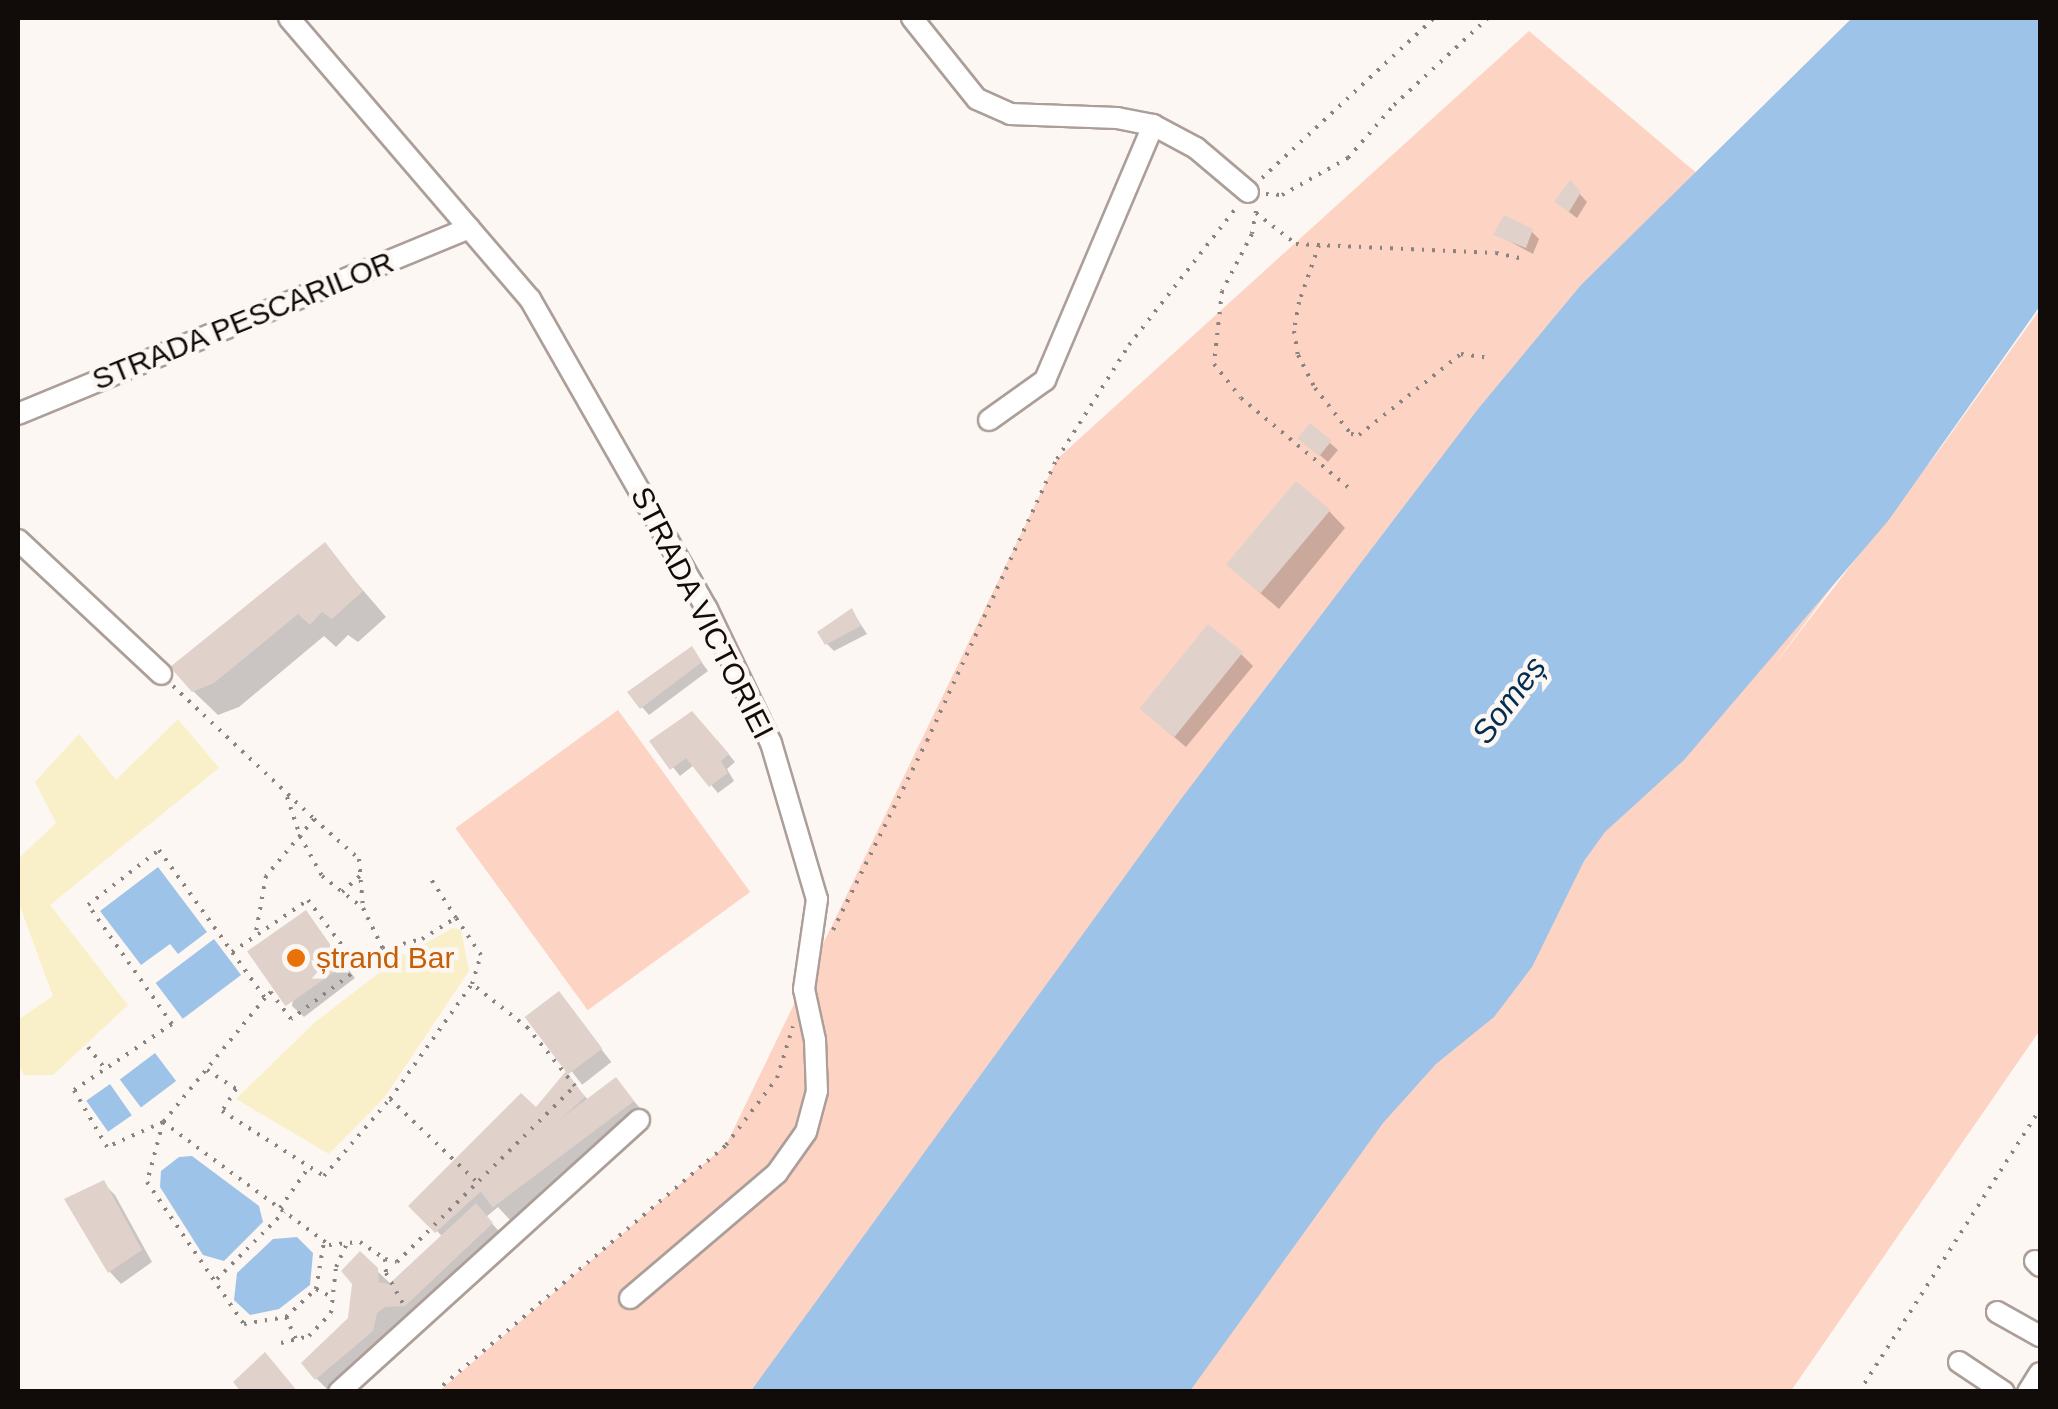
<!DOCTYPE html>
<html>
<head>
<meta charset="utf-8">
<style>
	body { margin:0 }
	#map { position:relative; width:2058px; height:1409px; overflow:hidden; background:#fdf7f4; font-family:Helvetica,sans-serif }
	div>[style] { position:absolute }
	.green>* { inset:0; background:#fdd4c3; transform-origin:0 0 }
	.sand>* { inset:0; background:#f9efc9 }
	.water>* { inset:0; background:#9ec3e8; transform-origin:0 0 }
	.shadow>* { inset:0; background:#0003; transform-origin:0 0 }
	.building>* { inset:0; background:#e0d1cb; transform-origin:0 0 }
	.path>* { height:4px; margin-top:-2px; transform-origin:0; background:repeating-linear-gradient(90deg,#898381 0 2.5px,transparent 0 10.5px) }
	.roads { filter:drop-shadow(2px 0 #ac9e98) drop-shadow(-2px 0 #ac9e98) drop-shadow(0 2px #ac9e98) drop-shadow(0 -2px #ac9e98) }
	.minor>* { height:20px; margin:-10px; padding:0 10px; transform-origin:10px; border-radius:10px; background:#fff }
	.dots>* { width:28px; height:28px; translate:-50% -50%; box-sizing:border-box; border:5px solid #fdf7f4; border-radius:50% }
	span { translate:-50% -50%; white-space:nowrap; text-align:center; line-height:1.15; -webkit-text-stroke:9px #fdf7f4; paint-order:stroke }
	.street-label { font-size:30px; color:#110c0a }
	.food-label { font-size:30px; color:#c56008 }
	.left { translate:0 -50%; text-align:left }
	.water-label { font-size:32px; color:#032d50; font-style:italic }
	.frame { position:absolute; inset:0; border:20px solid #110c0a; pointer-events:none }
</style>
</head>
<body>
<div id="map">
	<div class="green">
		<i style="clip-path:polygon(1529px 31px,1968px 403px,1769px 672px,1937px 453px,2040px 309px,2040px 1030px,1791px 1391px,438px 1392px,726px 1145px,1057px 459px)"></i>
		<i style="left:618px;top:710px;width:225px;height:201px;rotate:54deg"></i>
	</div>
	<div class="sand">
		<i style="clip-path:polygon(178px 719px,219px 768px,50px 905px,128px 1005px,53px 1075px,24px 1075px,18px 1064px,18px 1020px,53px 996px,18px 901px,18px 859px,56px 823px,35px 782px,79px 734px,116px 780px)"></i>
		<i style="clip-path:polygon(453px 928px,461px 930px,469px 971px,384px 1098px,329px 1154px,236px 1099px,314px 1023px,397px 959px)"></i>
	</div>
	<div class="water">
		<i style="clip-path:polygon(1852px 18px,2040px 18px,2040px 306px,1888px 521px,1684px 760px,1605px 832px,1584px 861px,1532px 967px,1494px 1017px,1436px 1064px,1383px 1123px,1190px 1391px,751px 1391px,1181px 799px,1478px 409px,1581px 285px)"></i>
		<i style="clip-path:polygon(158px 867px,207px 932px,178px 954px,170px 944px,141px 965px,100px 911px)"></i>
		<i style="left:214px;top:939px;width:45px;height:73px;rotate:53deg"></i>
		<i style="left:155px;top:1053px;width:35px;height:44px;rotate:53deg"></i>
		<i style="left:110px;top:1084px;width:38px;height:29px;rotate:55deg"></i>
		<i style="clip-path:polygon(192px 1156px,259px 1206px,263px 1222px,224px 1261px,203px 1255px,160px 1187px,161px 1171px,179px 1157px)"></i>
		<i style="clip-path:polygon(297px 1237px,313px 1253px,310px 1285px,279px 1309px,250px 1315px,234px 1300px,237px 1273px,273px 1239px)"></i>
	</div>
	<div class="shadow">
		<i style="clip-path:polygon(1570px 183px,1587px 202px,1577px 218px,1565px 209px)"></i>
		<i style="clip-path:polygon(1531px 231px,1539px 239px,1533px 254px,1496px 234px)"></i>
		<i style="clip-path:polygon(1330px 443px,1338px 450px,1328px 462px,1308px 445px)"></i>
		<i style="clip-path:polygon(1329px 511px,1345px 528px,1279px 609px,1246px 581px)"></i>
		<i style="clip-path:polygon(325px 546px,386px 617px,358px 642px,348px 635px,336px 647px,324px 636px,239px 707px,218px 715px,193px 691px)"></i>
		<i style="clip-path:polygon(852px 611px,867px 634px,834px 651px,827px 644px)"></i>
		<i style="clip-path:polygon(692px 649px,708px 671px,649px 715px,642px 707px)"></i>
		<i style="clip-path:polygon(1241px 654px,1253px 666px,1186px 747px,1154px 720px)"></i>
		<i style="clip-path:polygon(717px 740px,735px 762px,727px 769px,734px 781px,718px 793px,694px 765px,680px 776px,653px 742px)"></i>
		<i style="clip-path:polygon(306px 913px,355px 978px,304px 1017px,292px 1006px)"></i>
		<i style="left:559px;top:995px;width:85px;height:37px;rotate:52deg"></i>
		<i style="clip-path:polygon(566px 1075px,591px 1103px,616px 1081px,649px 1118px,520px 1231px,498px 1207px,486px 1217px,507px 1240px,401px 1322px,393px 1330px,389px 1348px,330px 1392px,316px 1378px,350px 1320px,360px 1255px,392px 1285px,443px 1237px,411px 1206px,536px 1111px)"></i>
		<i style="clip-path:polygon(103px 1183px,115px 1195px,152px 1262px,121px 1284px,110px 1272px)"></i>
	</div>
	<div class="building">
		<i style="clip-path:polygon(1570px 180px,1581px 192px,1569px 212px,1554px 202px)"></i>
		<i style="clip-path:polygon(1504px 215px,1533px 229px,1526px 248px,1493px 235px)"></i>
		<i style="left:1310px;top:423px;width:28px;height:20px;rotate:39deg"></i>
		<i style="left:1296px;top:481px;width:45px;height:109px;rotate:40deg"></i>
		<i style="clip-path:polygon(325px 542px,363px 591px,332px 619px,322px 612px,310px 625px,298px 614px,214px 683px,192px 692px,170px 667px)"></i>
		<i style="clip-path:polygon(852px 608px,861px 626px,825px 645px,817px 632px)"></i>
		<i style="left:1208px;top:624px;width:45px;height:109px;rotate:39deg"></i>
		<i style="clip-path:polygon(692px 646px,702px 662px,640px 709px,627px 692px)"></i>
		<i style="clip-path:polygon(692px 711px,729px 754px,721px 761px,728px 773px,709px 787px,686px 758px,670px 770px,649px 741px)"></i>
		<i style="left:306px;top:910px;width:67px;height:72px;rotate:55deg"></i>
		<i style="left:559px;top:991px;width:72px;height:43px;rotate:53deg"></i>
		<i style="clip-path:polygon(566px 1071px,585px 1097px,435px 1233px,408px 1206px,521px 1093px,536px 1107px)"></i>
		<i style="left:616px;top:1077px;width:30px;height:177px;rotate:53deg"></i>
		<i style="clip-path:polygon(104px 1180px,142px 1250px,108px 1273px,64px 1199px)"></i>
		<i style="clip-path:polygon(476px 1203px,493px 1223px,405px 1306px,385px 1307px,377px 1313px,373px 1331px,315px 1380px,301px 1363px,348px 1318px,352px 1284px,341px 1271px,360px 1251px,378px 1268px,379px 1282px,389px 1284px)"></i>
		<i style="clip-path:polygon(265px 1352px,298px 1392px,241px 1392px,233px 1382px)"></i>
	</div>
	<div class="path">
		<i style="left:1262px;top:178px;width:235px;rotate:-42.9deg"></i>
		<i style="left:1266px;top:194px;width:16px;rotate:4deg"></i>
		<i style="left:1282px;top:195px;width:76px;rotate:-29.3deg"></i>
		<i style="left:1348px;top:158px;width:70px;rotate:-49deg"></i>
		<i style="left:1394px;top:105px;width:128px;rotate:-42.8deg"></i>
		<i style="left:1256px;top:211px;width:23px;rotate:100deg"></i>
		<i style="left:1252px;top:234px;width:64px;rotate:117.8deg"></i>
		<i style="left:1222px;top:291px;width:73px;rotate:96.3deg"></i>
		<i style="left:1214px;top:364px;width:43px;rotate:51.5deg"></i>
		<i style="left:1241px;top:398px;width:141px;rotate:39.8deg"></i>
		<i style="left:1256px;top:213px;width:51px;rotate:37.8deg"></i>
		<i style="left:1296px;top:244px;width:200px;rotate:2.6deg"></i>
		<i style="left:1496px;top:253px;width:30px;rotate:12deg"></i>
		<i style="left:1319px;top:245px;width:60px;rotate:109.3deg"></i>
		<i style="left:1299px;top:302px;width:29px;rotate:100deg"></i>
		<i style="left:1294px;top:331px;width:24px;rotate:81deg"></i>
		<i style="left:1298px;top:355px;width:37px;rotate:63deg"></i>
		<i style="left:1315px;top:388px;width:58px;rotate:52deg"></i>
		<i style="left:1351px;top:434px;width:8px;rotate:7deg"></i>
		<i style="left:1359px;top:435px;width:130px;rotate:-38.5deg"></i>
		<i style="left:1461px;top:354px;width:29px;rotate:8deg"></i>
		<i style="left:173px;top:686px;width:194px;rotate:43.3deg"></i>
		<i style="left:314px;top:819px;width:75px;rotate:130.1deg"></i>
		<i style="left:266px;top:876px;width:62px;rotate:100.2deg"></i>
		<i style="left:287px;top:797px;width:41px;rotate:71.6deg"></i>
		<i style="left:300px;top:836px;width:46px;rotate:61.2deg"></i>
		<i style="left:322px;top:876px;width:52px;rotate:38deg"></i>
		<i style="left:363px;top:908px;width:46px;rotate:64deg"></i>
		<i style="left:383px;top:949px;width:31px;rotate:142deg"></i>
		<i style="left:314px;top:819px;width:60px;rotate:41.6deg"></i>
		<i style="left:359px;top:859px;width:49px;rotate:85.3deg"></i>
		<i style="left:342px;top:892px;width:24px;rotate:-42deg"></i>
		<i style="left:833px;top:930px;width:211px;rotate:-63.6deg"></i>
		<i style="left:927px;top:741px;width:311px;rotate:-65.3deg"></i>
		<i style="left:1057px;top:459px;width:135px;rotate:-57.7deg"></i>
		<i style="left:1129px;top:345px;width:174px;rotate:-52deg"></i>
		<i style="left:383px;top:949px;width:40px;rotate:-14.4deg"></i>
		<i style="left:422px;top:939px;width:40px;rotate:-32deg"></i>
		<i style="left:456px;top:918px;width:46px;rotate:-122.7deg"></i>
		<i style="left:232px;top:952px;width:92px;rotate:-34.4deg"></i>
		<i style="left:308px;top:900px;width:85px;rotate:53.1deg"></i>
		<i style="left:359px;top:968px;width:85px;rotate:143.1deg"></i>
		<i style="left:291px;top:1019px;width:34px;rotate:-127deg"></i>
		<i style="left:271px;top:992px;width:8px;rotate:135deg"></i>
		<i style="left:88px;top:1047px;width:28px;rotate:52deg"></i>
		<i style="left:207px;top:1070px;width:35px;rotate:33deg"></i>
		<i style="left:236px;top:1089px;width:26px;rotate:122deg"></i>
		<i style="left:222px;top:1111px;width:121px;rotate:32.5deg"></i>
		<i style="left:324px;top:1176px;width:101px;rotate:-49.4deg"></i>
		<i style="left:390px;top:1099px;width:141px;rotate:-54.5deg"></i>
		<i style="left:390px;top:1099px;width:120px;rotate:43.7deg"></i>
		<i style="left:163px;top:1122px;width:61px;rotate:155.9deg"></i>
		<i style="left:107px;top:1147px;width:66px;rotate:-120.1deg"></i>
		<i style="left:74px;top:1090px;width:118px;rotate:-34deg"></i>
		<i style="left:172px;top:1024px;width:146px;rotate:-125.2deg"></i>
		<i style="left:88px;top:905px;width:90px;rotate:-37.8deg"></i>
		<i style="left:159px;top:850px;width:182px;rotate:54.4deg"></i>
		<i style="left:265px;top:998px;width:161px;rotate:129.4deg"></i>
		<i style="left:163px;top:1122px;width:207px;rotate:36.5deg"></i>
		<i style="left:329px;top:1245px;width:31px;rotate:-6deg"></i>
		<i style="left:360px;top:1242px;width:30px;rotate:34deg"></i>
		<i style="left:385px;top:1259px;width:14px;rotate:86deg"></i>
		<i style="left:386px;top:1273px;width:38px;rotate:61deg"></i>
		<i style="left:163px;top:1122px;width:62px;rotate:104.9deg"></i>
		<i style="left:147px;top:1182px;width:172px;rotate:55.7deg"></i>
		<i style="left:244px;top:1324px;width:43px;rotate:-9.5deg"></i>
		<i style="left:286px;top:1317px;width:24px;rotate:66deg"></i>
		<i style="left:280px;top:1208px;width:50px;rotate:-54.7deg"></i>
		<i style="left:385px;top:1259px;width:12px;rotate:14deg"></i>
		<i style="left:397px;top:1262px;width:250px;rotate:-44.7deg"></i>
		<i style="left:575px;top:1086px;width:75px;rotate:-129deg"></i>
		<i style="left:528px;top:1028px;width:71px;rotate:-141.8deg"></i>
		<i style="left:472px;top:984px;width:30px;rotate:-73deg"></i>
		<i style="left:481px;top:955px;width:45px;rotate:-124deg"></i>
		<i style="left:217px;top:1279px;width:95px;rotate:-45deg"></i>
		<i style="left:316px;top:1289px;width:20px;rotate:27deg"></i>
		<i style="left:286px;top:1317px;width:41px;rotate:-43deg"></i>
		<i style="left:316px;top:1289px;width:49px;rotate:-80.5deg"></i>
		<i style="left:281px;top:1343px;width:29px;rotate:-14deg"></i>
		<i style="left:309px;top:1336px;width:32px;rotate:-46deg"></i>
		<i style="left:331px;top:1313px;width:46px;rotate:-83.8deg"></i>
		<i style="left:336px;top:1267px;width:26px;rotate:-65deg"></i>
		<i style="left:435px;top:1392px;width:382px;rotate:-40.3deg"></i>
		<i style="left:726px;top:1145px;width:84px;rotate:-52.7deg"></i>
		<i style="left:777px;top:1078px;width:54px;rotate:-72.9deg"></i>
		<i style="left:1859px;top:1392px;width:336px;rotate:-57.4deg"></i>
	</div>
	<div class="roads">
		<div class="minor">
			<i style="left:289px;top:18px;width:370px;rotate:49.4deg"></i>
			<i style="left:530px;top:299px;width:357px;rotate:60.3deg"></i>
			<i style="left:707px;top:609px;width:148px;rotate:64.5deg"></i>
			<i style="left:771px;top:743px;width:163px;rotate:73.6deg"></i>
			<i style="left:817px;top:899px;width:91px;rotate:98.2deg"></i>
			<i style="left:804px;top:989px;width:52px;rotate:77.8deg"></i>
			<i style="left:815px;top:1040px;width:51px;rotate:87.8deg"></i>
			<i style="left:817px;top:1091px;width:42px;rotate:105deg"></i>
			<i style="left:806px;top:1132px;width:50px;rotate:125.3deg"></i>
			<i style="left:777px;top:1173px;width:193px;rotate:139.6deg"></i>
			<i style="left:912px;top:18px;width:104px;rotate:51.3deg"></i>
			<i style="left:977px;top:99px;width:36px;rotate:24deg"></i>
			<i style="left:1010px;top:114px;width:107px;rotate:2.1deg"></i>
			<i style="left:1117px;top:118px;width:37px;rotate:11deg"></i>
			<i style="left:1153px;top:125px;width:49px;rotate:28.1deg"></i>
			<i style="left:1196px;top:148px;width:68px;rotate:40.2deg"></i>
			<i style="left:18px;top:414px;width:488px;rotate:-22.4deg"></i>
			<i style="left:989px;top:420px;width:69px;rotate:-35.5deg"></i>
			<i style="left:1045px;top:380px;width:277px;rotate:-67deg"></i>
			<i style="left:18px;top:540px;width:196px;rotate:43.1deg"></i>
			<i style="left:2035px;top:1261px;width:7px;rotate:45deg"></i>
			<i style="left:1997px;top:1312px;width:49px;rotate:29.2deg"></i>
			<i style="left:1959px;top:1362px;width:54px;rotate:33.7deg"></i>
			<i style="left:339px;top:1392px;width:405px;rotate:-42.2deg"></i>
			<i style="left:2028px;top:1392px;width:22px;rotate:-58deg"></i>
		</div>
	</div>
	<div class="dots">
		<i style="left:296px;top:958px;background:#e8710a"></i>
	</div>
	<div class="street-label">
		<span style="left:243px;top:321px;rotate:-22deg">STRADA PESCARILOR</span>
		<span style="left:702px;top:613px;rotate:63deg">STRADA VICTORIEI</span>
	</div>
	<div class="food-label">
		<span class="left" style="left:316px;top:958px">ștrand Bar</span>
	</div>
	<div class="water-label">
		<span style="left:1509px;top:700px;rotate:-53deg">Someș</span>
	</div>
	<div class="frame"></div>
</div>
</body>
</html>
